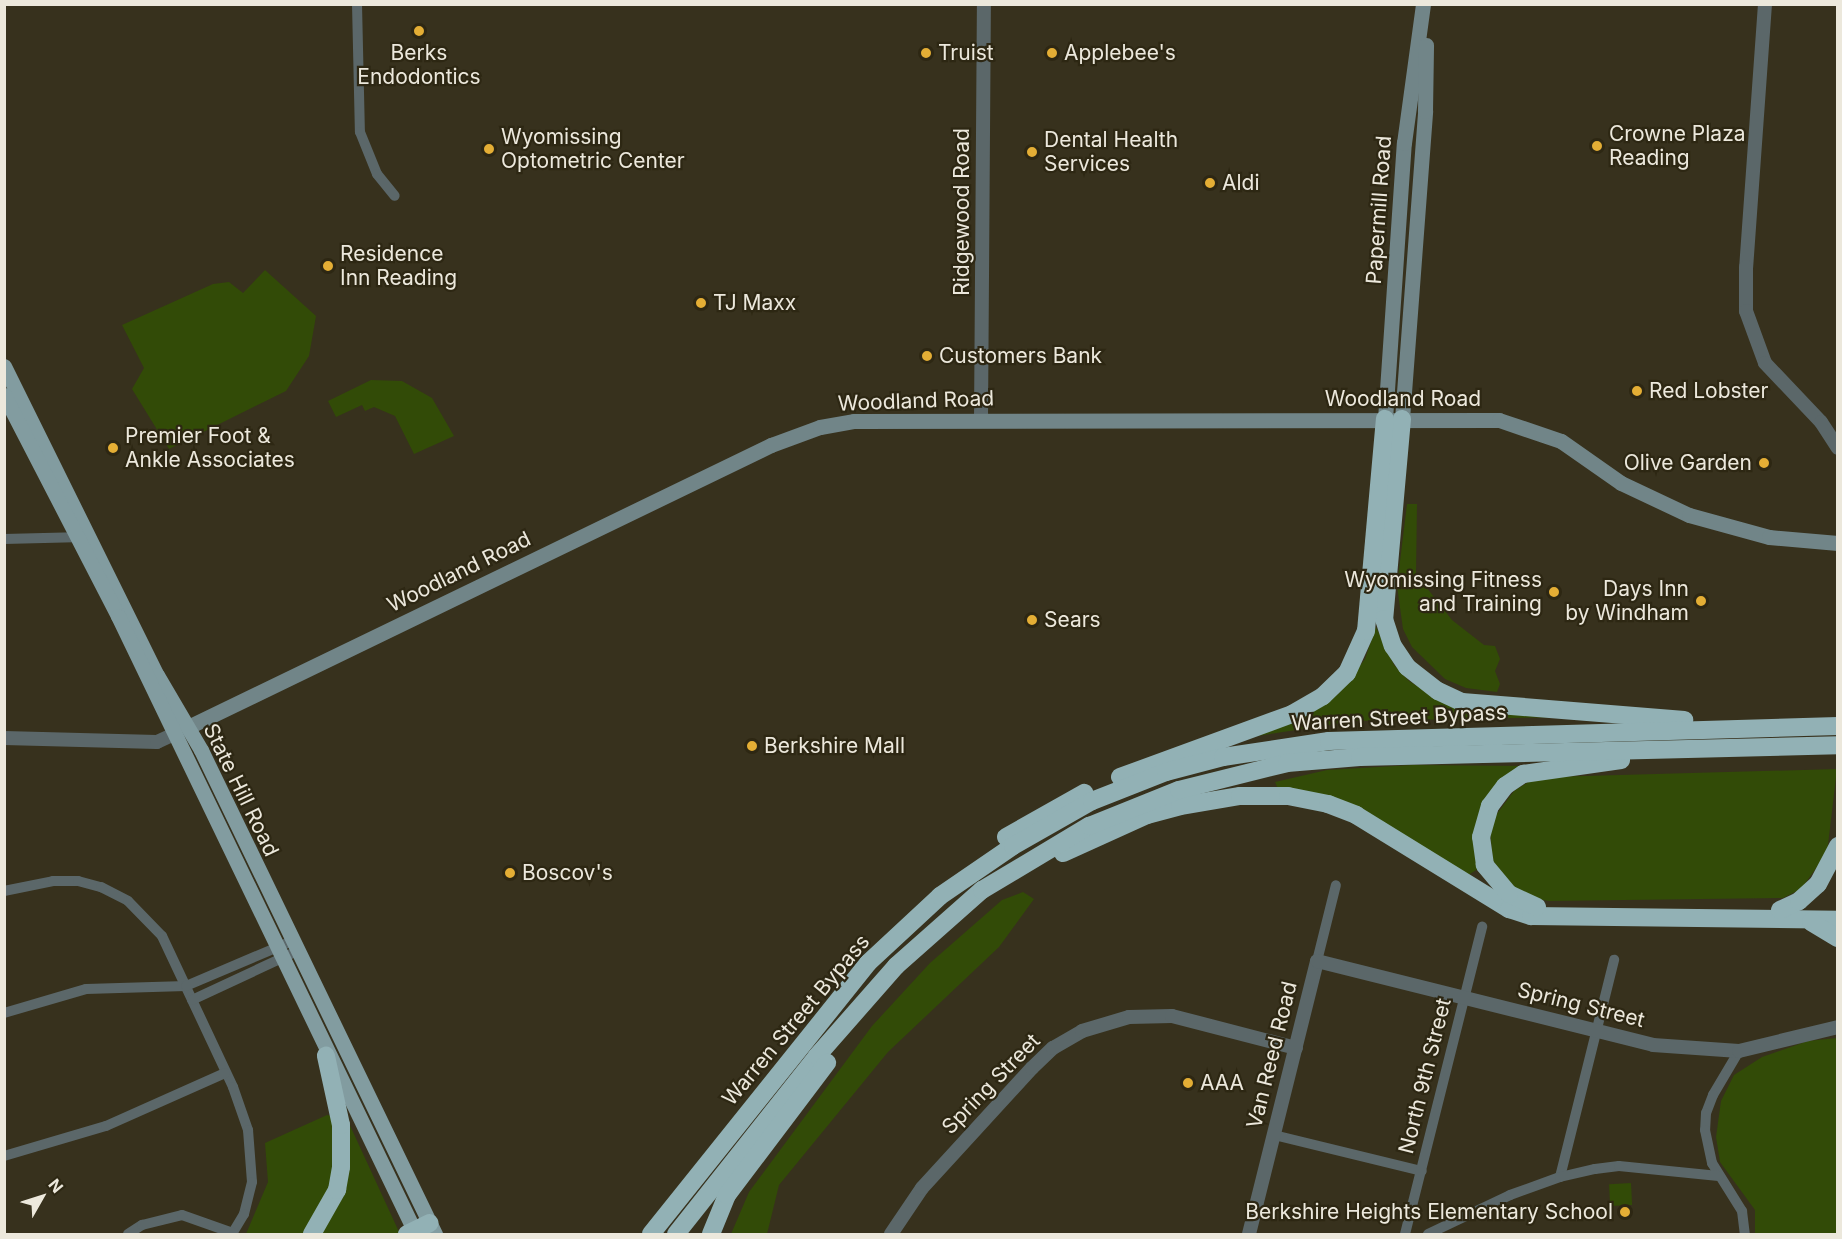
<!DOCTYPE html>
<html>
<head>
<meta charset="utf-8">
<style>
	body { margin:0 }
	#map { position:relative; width:1842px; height:1239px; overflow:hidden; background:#37311d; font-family:Inter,sans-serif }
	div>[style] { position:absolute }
	.green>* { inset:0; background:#324b07; transform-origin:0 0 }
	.minor>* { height:10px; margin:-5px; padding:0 5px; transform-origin:5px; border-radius:5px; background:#5b6769 }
	.tertiary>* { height:14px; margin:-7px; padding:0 7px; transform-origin:7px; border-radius:7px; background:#5b6769 }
	.secondary>* { height:15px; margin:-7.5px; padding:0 7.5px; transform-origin:7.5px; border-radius:7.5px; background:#718588 }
	.primary>* { height:15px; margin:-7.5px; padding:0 7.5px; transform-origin:7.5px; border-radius:7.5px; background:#829ca0 }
	.motorway>* { height:18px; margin:-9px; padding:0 9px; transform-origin:9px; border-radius:9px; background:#92b1b5 }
	.dots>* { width:16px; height:16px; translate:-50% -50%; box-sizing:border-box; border:3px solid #2d2713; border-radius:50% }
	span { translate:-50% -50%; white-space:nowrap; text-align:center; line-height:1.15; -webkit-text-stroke:4.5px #2d2713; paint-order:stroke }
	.poi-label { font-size:21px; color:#ece8dc }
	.left { translate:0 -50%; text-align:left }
	.right { translate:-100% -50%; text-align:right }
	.street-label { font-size:21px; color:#ece8dc }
	.frame { position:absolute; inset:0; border:6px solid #ece8dc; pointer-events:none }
	.north { position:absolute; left:12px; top:1167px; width:60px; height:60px; -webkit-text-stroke:4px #2d2713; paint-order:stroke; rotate:51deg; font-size:16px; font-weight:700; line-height:24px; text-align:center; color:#ece8dc }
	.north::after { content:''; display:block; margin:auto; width:21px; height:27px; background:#ece8dc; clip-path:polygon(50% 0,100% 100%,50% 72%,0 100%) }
</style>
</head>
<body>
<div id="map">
	<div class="green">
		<i style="clip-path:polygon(265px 270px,316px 316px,309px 356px,286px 391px,169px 449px,132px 389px,144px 368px,122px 325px,213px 284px,229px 282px,243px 293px)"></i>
		<i style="clip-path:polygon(371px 380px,402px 381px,432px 398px,454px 436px,414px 454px,395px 416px,374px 407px,365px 411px,362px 405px,336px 417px,328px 401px)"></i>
		<i style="clip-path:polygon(1407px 504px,1417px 504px,1416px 574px,1452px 620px,1484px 645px,1495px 646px,1500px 659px,1495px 671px,1500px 684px,1497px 692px,1466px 688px,1445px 679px,1412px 647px,1403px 629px,1397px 586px)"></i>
		<i style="clip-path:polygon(1376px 627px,1394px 665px,1409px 681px,1444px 703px,1569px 717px,1354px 721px,1231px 740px,1321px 707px,1339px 693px,1365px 659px)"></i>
		<i style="clip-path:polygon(1413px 765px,1528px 766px,1486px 799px,1475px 830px,1481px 867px,1465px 877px,1422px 849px,1279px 791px,1275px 782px,1327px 770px)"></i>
		<i style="clip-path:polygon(1837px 769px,1827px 853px,1801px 889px,1783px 898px,1549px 901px,1532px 898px,1515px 888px,1493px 861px,1490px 831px,1496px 815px,1514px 791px,1530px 781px,1549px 777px)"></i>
		<i style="clip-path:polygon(1023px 892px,1034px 899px,999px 947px,888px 1052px,779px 1185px,767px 1234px,731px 1234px,749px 1192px,872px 1026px,930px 963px,1002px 900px)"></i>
		<i style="clip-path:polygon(1837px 1038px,1837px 1234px,1755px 1233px,1755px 1210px,1720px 1162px,1716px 1137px,1721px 1101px,1734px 1075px,1762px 1057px,1808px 1041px)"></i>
		<i style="clip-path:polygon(327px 1115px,347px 1119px,400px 1234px,246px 1234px,268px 1182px,265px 1143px)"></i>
		<i style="left:1631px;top:1183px;width:22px;height:22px;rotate:87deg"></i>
	</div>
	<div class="minor">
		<i style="left:357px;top:4px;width:128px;rotate:88.7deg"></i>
		<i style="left:360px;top:132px;width:45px;rotate:68deg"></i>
		<i style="left:377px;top:174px;width:28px;rotate:51deg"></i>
		<i style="left:4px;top:539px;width:80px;rotate:-1.4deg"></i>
		<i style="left:4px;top:891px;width:50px;rotate:-11.5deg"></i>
		<i style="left:53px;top:881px;width:25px"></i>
		<i style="left:78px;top:881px;width:24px;rotate:15deg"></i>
		<i style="left:101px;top:887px;width:30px;rotate:27deg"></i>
		<i style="left:128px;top:901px;width:49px;rotate:45.8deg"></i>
		<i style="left:162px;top:936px;width:167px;rotate:64.8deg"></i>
		<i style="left:233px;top:1087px;width:46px;rotate:70.8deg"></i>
		<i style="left:248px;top:1130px;width:52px;rotate:85.6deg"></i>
		<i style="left:252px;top:1182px;width:33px;rotate:104deg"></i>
		<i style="left:244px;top:1214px;width:23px;rotate:121deg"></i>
		<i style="left:1317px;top:961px;width:78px;rotate:-76deg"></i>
		<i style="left:192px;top:1000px;width:116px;rotate:-25deg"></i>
		<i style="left:4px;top:1013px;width:85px;rotate:-16.3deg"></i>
		<i style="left:86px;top:989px;width:100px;rotate:-1.7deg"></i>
		<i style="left:186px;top:986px;width:115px;rotate:-23deg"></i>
		<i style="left:1739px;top:1051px;width:51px;rotate:120.6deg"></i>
		<i style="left:1713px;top:1095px;width:19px;rotate:111deg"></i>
		<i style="left:1706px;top:1113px;width:17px;rotate:93deg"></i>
		<i style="left:1705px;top:1130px;width:34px;rotate:78deg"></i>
		<i style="left:1712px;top:1163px;width:57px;rotate:58deg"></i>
		<i style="left:1742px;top:1211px;width:23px;rotate:83deg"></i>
		<i style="left:1274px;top:1135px;width:152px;rotate:13.7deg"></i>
		<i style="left:4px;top:1156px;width:106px;rotate:-16.4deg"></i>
		<i style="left:106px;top:1126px;width:130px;rotate:-24deg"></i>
		<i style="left:1560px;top:1177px;width:224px;rotate:-76deg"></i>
		<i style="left:128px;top:1234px;width:17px;rotate:-33deg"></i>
		<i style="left:142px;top:1225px;width:41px;rotate:-14deg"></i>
		<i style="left:182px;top:1215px;width:54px;rotate:19.4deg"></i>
		<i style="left:1405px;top:1234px;width:317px;rotate:-75.9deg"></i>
		<i style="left:1428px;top:1234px;width:91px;rotate:-25.4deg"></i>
		<i style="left:1510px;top:1195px;width:53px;rotate:-19.8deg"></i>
		<i style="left:1560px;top:1177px;width:36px;rotate:-13deg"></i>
		<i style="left:1595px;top:1169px;width:24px;rotate:-7deg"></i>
		<i style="left:1619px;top:1166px;width:100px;rotate:5.7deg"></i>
	</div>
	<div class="tertiary">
		<i style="left:1765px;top:4px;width:264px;rotate:94.1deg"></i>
		<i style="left:1746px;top:267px;width:44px;rotate:90deg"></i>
		<i style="left:1746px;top:311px;width:55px;rotate:69.9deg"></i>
		<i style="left:1765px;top:363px;width:81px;rotate:46.5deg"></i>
		<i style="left:1821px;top:422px;width:31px;rotate:57deg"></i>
		<i style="left:981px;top:420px;width:416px;rotate:-89.6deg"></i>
		<i style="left:4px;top:738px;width:153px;rotate:1.5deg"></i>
		<i style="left:157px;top:742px;width:29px;rotate:-25deg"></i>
		<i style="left:891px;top:1234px;width:55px;rotate:-56deg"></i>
		<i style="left:922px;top:1188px;width:163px;rotate:-47.5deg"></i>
		<i style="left:1032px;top:1068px;width:29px;rotate:-44deg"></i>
		<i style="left:1053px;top:1048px;width:34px;rotate:-30deg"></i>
		<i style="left:1082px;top:1031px;width:49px;rotate:-16.6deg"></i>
		<i style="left:1129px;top:1017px;width:43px;rotate:-1.3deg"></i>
		<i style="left:1172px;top:1016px;width:128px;rotate:14.5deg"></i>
		<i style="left:1249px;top:1234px;width:281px;rotate:-76deg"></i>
		<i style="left:1317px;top:961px;width:346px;rotate:14deg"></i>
		<i style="left:1653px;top:1045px;width:86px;rotate:4deg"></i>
		<i style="left:1739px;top:1051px;width:102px;rotate:-13.6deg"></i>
	</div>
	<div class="secondary">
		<i style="left:1385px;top:419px;width:277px;rotate:-86.1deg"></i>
		<i style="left:1404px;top:143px;width:140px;rotate:-82.2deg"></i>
		<i style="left:1402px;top:419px;width:309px;rotate:-85.7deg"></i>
		<i style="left:1425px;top:111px;width:66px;rotate:-89.1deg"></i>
		<i style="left:188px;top:727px;width:648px;rotate:-25.81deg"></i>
		<i style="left:771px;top:445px;width:52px;rotate:-20.2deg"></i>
		<i style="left:820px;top:427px;width:35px;rotate:-10deg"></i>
		<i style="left:854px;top:421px;width:645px;rotate:-0.09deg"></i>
		<i style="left:1499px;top:420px;width:65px;rotate:18.7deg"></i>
		<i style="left:1561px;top:441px;width:73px;rotate:35deg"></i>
		<i style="left:1621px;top:483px;width:75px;rotate:25.2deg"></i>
		<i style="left:1689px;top:515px;width:83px;rotate:15.4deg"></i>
		<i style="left:1769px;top:537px;width:69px;rotate:5deg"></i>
	</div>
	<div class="primary">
		<i style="left:4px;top:366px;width:345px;rotate:63.7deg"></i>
		<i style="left:157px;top:675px;width:87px;rotate:59.6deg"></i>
		<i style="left:201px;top:750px;width:538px;rotate:64.2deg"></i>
		<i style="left:4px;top:395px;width:249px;rotate:62.7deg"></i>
		<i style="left:118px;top:616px;width:686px;rotate:64.26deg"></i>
	</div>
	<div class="motorway">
		<i style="left:1402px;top:419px;width:201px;rotate:95.1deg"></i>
		<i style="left:1384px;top:619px;width:28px;rotate:72deg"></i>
		<i style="left:1393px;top:646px;width:25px;rotate:56deg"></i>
		<i style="left:1407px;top:667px;width:39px;rotate:38deg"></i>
		<i style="left:1438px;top:691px;width:26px;rotate:25deg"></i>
		<i style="left:1462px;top:702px;width:223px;rotate:4.6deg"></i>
		<i style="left:1120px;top:777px;width:183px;rotate:-20.1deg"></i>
		<i style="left:1292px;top:714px;width:36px;rotate:-30deg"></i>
		<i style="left:1323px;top:696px;width:33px;rotate:-44deg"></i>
		<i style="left:1347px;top:673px;width:46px;rotate:-65.7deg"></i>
		<i style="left:1366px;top:631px;width:213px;rotate:-84.9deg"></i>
		<i style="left:1006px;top:837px;width:90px;rotate:-29.4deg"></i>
		<i style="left:1063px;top:853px;width:92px;rotate:-24.3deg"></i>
		<i style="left:1147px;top:815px;width:34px;rotate:-15deg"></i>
		<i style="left:1180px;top:806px;width:61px;rotate:-9.5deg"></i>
		<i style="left:1240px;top:796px;width:48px"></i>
		<i style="left:1288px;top:796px;width:41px;rotate:11.3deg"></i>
		<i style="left:1328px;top:804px;width:30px;rotate:21deg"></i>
		<i style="left:1356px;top:815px;width:180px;rotate:31.6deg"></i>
		<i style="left:1509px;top:909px;width:23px;rotate:18deg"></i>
		<i style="left:1531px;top:916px;width:307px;rotate:0.7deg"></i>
		<i style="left:1537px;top:907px;width:31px;rotate:-155deg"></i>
		<i style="left:1509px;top:894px;width:38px;rotate:-130deg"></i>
		<i style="left:1485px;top:865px;width:28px;rotate:-98deg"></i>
		<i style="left:1481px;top:837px;width:32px;rotate:-74deg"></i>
		<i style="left:1490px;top:806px;width:25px;rotate:-53deg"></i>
		<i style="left:1505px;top:786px;width:22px;rotate:-34deg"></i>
		<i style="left:1523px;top:774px;width:99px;rotate:-8.1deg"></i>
		<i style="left:1780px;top:910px;width:21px;rotate:-25deg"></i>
		<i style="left:1799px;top:901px;width:25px;rotate:-42deg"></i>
		<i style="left:1818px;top:884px;width:43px;rotate:-62.2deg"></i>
		<i style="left:1811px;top:922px;width:31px;rotate:31deg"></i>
		<i style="left:312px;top:1234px;width:51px;rotate:-60.4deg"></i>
		<i style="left:337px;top:1190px;width:23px;rotate:-80deg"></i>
		<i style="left:341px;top:1167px;width:42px;rotate:-90deg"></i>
		<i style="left:341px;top:1125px;width:71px;rotate:-102.3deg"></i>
		<i style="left:407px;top:1234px;width:25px;rotate:-26deg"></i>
		<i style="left:651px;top:1234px;width:347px;rotate:-51.3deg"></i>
		<i style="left:868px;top:963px;width:98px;rotate:-42.9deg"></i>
		<i style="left:940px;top:896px;width:88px;rotate:-34.4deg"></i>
		<i style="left:1013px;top:846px;width:91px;rotate:-29.7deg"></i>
		<i style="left:1092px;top:801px;width:79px;rotate:-21.4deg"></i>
		<i style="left:1166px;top:772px;width:59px;rotate:-14.7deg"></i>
		<i style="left:1223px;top:757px;width:107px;rotate:-8.6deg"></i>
		<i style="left:1329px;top:741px;width:509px;rotate:-1.69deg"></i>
		<i style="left:676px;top:1234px;width:227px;rotate:-51.6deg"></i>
		<i style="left:817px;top:1056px;width:120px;rotate:-48.7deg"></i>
		<i style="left:896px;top:966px;width:115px;rotate:-41.5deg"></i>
		<i style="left:982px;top:890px;width:125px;rotate:-30.9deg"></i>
		<i style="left:1089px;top:826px;width:97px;rotate:-21.8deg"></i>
		<i style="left:1179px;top:790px;width:111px;rotate:-14deg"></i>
		<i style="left:1287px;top:763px;width:73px;rotate:-4.7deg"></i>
		<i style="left:1360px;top:757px;width:478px;rotate:-1.4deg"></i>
		<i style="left:711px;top:1234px;width:42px;rotate:-67.7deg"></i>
		<i style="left:727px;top:1195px;width:166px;rotate:-52.9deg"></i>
	</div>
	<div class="dots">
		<i style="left:419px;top:31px;background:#e4ae35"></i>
		<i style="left:926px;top:53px;background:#e4ae35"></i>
		<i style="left:1052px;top:53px;background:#e4ae35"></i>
		<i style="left:1597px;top:146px;background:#e4ae35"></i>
		<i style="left:489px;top:149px;background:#e4ae35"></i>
		<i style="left:1032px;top:152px;background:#e4ae35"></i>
		<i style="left:1210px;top:183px;background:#e4ae35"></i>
		<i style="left:328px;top:266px;background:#e4ae35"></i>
		<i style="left:701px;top:303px;background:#e4ae35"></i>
		<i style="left:927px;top:356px;background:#e4ae35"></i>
		<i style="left:1637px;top:391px;background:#e4ae35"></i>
		<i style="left:113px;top:448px;background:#e4ae35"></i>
		<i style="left:1764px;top:463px;background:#e4ae35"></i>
		<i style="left:1554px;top:592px;background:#e4ae35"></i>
		<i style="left:1701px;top:601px;background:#e4ae35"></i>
		<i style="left:1032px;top:620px;background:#e4ae35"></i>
		<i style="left:752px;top:746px;background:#e4ae35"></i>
		<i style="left:510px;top:873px;background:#e4ae35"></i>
		<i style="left:1188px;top:1083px;background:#e4ae35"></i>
		<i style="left:1625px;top:1212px;background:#e4ae35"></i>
	</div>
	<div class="poi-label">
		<span style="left:419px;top:65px">Berks<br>Endodontics</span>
		<span class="left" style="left:938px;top:53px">Truist</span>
		<span class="left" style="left:1064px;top:53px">Applebee's</span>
		<span class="left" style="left:1609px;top:146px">Crowne Plaza<br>Reading</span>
		<span class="left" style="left:501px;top:149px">Wyomissing<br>Optometric Center</span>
		<span class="left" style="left:1044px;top:152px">Dental Health<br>Services</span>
		<span class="left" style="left:1222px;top:183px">Aldi</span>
		<span class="left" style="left:340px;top:266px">Residence<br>Inn Reading</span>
		<span class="left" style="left:713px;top:303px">TJ Maxx</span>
		<span class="left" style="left:939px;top:356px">Customers Bank</span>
		<span class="left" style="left:1649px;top:391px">Red Lobster</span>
		<span class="left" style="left:125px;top:448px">Premier Foot &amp;<br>Ankle Associates</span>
		<span class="right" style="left:1752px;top:463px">Olive Garden</span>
		<span class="right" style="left:1542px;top:592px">Wyomissing Fitness<br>and Training</span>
		<span class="right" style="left:1689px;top:601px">Days Inn<br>by Windham</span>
		<span class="left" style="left:1044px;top:620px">Sears</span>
		<span class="left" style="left:764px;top:746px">Berkshire Mall</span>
		<span class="left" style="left:522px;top:873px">Boscov's</span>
		<span class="left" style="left:1200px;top:1083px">AAA</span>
		<span class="right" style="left:1613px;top:1212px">Berkshire Heights Elementary School</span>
	</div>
	<div class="street-label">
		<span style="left:1379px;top:210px;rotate:-86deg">Papermill Road</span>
		<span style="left:962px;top:212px;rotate:-90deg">Ridgewood Road</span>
		<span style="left:1403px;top:399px">Woodland Road</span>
		<span style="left:916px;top:401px;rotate:-2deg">Woodland Road</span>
		<span style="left:459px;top:572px;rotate:-26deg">Woodland Road</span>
		<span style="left:1399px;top:718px;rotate:-3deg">Warren Street Bypass</span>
		<span style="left:241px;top:790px;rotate:64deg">State Hill Road</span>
		<span style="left:1581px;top:1005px;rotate:14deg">Spring Street</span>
		<span style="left:796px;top:1020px;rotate:-50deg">Warren Street Bypass</span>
		<span style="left:1272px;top:1055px;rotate:-76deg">Van Reed Road</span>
		<span style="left:1425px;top:1076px;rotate:-76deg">North 9th Street</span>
		<span style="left:991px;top:1084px;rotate:-46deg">Spring Street</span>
	</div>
	<div class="frame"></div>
	<div class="north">N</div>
</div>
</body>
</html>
